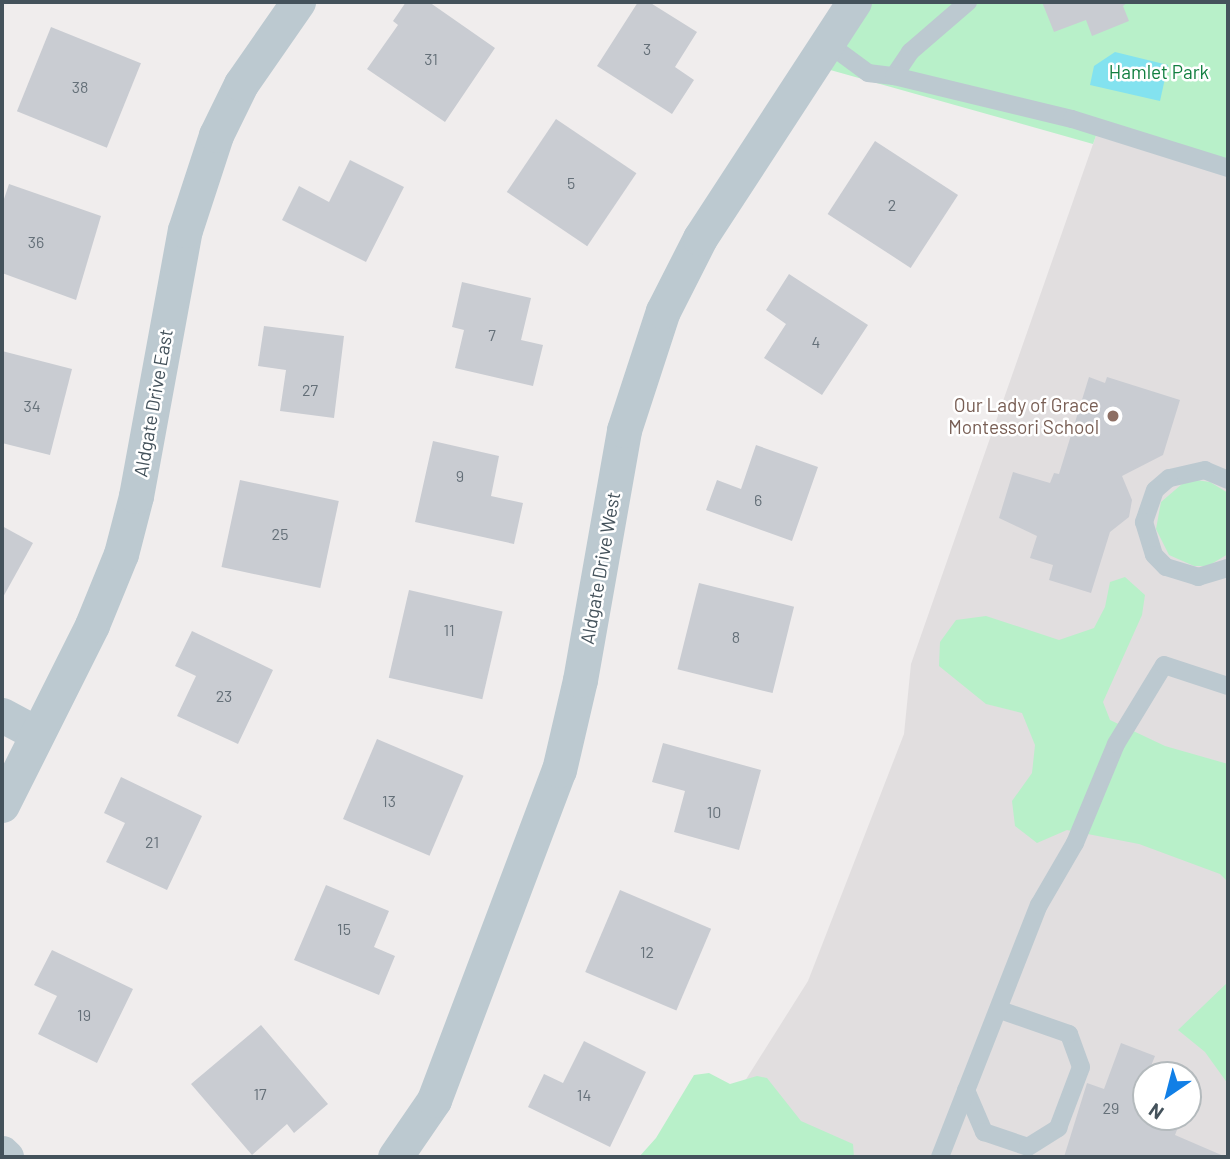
<!DOCTYPE html>
<html>
<head>
<meta charset="utf-8">
<style>
	body { margin:0 }
	#map { position:relative; width:1230px; height:1159px; overflow:hidden; background:#f0eded; font-family:Barlow,sans-serif }
	div>[style] { position:absolute }
	.education>* { inset:0; background:#e1dedf }
	.green>* { inset:0; background:#b8f0c9 }
	.water>* { inset:0; background:#83e2ef }
	.building>* { inset:0; background:#c9ccd2; transform-origin:0 0 }
	.lane>* { height:18px; margin:-9px; padding:0 9px; transform-origin:9px; border-radius:9px; background:#bcc9d0 }
	.street>* { height:35px; margin:-17.5px; padding:0 17.5px; transform-origin:17.5px; border-radius:17.5px; background:#bcc9d0 }
	.dots>* { width:19px; height:19px; translate:-50% -50%; box-sizing:border-box; border:4px solid #fff; border-radius:50% }
	span { translate:-50% -50%; white-space:nowrap; text-align:center; line-height:1.15; -webkit-text-stroke:5px #fff; paint-order:stroke }
	.number-label { font-size:16px; color:#657079 }
	.number-label span { -webkit-text-stroke-width:0 }
	.park-label { font-size:19px; color:#127f40 }
	.street-label { font-size:19px; color:#44525b }
	.education-label { font-size:19px; color:#785e54 }
	.right { translate:-100% -50%; text-align:right }
	.frame { position:absolute; inset:0; border:4px solid #44525b; pointer-events:none }
	.north { position:absolute; left:1132px; top:1061px; width:70px; height:70px; box-sizing:border-box; background:#fff; border:2px solid #b4babd; border-radius:50%; rotate:215deg; font-size:19px; font-weight:700; line-height:28px; text-align:center; color:#44525b }
	.north::after { content:''; display:block; margin:auto; width:24px; height:32px; background:#117fe6; clip-path:polygon(50% 0,100% 100%,50% 72%,0 100%) }
</style>
</head>
<body>
<div id="map">
	<div class="education">
		<i style="clip-path:polygon(evenodd,1099px 127px,1228px 168px,1228px 1157px,697px 1157px,808px 981px,904px 734px,911px 664px,1099px 127px,1146px 1075px,1188px 1075px,1188px 1117px,1146px 1117px,1146px 1075px)"></i>
	</div>
	<div class="green">
		<i style="clip-path:polygon(854px 2px,1228px 2px,1228px 168px,1099px 127px,1093px 144px,809px 64px)"></i>
		<i style="clip-path:polygon(1196px 480px,1210px 482px,1228px 493px,1228px 554px,1208px 566px,1194px 566px,1169px 555px,1156px 529px,1161px 502px,1182px 484px)"></i>
		<i style="clip-path:polygon(1125px 577px,1145px 595px,1142px 615px,1103px 702px,1110px 720px,1165px 746px,1228px 764px,1228px 882px,1220px 874px,1139px 844px,1067px 830px,1037px 843px,1015px 826px,1012px 801px,1032px 773px,1035px 745px,1022px 713px,986px 704px,939px 666px,940px 642px,956px 620px,986px 616px,1059px 640px,1094px 628px,1105px 607px,1110px 582px)"></i>
		<i style="clip-path:polygon(1228px 982px,1228px 1084px,1205px 1052px,1178px 1030px)"></i>
		<i style="clip-path:polygon(709px 1073px,730px 1084px,757px 1076px,767px 1078px,801px 1121px,853px 1144px,854px 1157px,639px 1157px,656px 1138px,694px 1075px)"></i>
	</div>
	<div class="water">
		<i style="clip-path:polygon(1115px 52px,1168px 65px,1160px 101px,1090px 85px,1094px 66px)"></i>
	</div>
	<div class="building">
		<i style="clip-path:polygon(406px 2px,429px 2px,495px 48px,445px 122px,367px 69px,398px 25px,393px 21px)"></i>
		<i style="clip-path:polygon(638px 2px,649px 2px,697px 32px,675px 67px,694px 80px,672px 114px,597px 66px)"></i>
		<i style="clip-path:polygon(1042px 2px,1128px 2px,1123px 6px,1129px 21px,1092px 36px,1086px 20px,1054px 32px)"></i>
		<i style="left:51px;top:27px;width:97px;height:91px;rotate:22deg"></i>
		<i style="left:556px;top:119px;width:97px;height:88px;rotate:34deg"></i>
		<i style="left:875px;top:141px;width:99px;height:87px;rotate:33deg"></i>
		<i style="clip-path:polygon(350px 160px,404px 187px,366px 262px,282px 220px,299px 186px,329px 202px)"></i>
		<i style="clip-path:polygon(9px 184px,101px 216px,76px 300px,2px 273px,2px 205px)"></i>
		<i style="clip-path:polygon(789px 274px,868px 325px,822px 395px,764px 358px,786px 324px,766px 310px)"></i>
		<i style="clip-path:polygon(462px 282px,531px 298px,521px 340px,543px 345px,533px 386px,455px 368px,464px 330px,452px 327px)"></i>
		<i style="clip-path:polygon(264px 326px,344px 336px,334px 418px,280px 411px,286px 370px,258px 366px)"></i>
		<i style="clip-path:polygon(2px 351px,72px 369px,50px 455px,2px 443px)"></i>
		<i style="clip-path:polygon(1089px 377px,1105px 383px,1107px 377px,1180px 400px,1163px 455px,1122px 476px,1132px 500px,1129px 517px,1110px 532px,1091px 593px,1049px 580px,1053px 565px,1030px 558px,1037px 536px,999px 518px,1013px 472px,1050px 483px,1054px 473px,1059px 474px)"></i>
		<i style="clip-path:polygon(433px 441px,499px 456px,491px 496px,523px 503px,514px 544px,415px 522px)"></i>
		<i style="clip-path:polygon(756px 445px,818px 467px,792px 541px,706px 510px,717px 480px,741px 489px)"></i>
		<i style="left:240px;top:480px;width:101px;height:89px;rotate:12deg"></i>
		<i style="clip-path:polygon(2px 526px,33px 543px,2px 599px)"></i>
		<i style="left:699px;top:583px;width:98px;height:89px;rotate:14deg"></i>
		<i style="left:409px;top:590px;width:96px;height:90px;rotate:13deg"></i>
		<i style="clip-path:polygon(192px 631px,273px 670px,238px 744px,177px 716px,196px 676px,175px 666px)"></i>
		<i style="left:377px;top:739px;width:94px;height:87px;rotate:23deg"></i>
		<i style="clip-path:polygon(663px 743px,761px 770px,739px 850px,674px 832px,685px 791px,652px 782px)"></i>
		<i style="clip-path:polygon(121px 777px,202px 816px,167px 890px,106px 862px,125px 823px,104px 813px)"></i>
		<i style="clip-path:polygon(326px 885px,389px 911px,374px 947px,395px 956px,379px 995px,294px 960px)"></i>
		<i style="left:620px;top:890px;width:99px;height:89px;rotate:23deg"></i>
		<i style="clip-path:polygon(52px 950px,133px 989px,97px 1063px,38px 1034px,57px 996px,34px 985px)"></i>
		<i style="clip-path:polygon(261px 1025px,328px 1104px,294px 1133px,287px 1124px,252px 1155px,191px 1084px)"></i>
		<i style="clip-path:polygon(584px 1041px,646px 1072px,610px 1147px,528px 1107px,544px 1074px,563px 1083px)"></i>
		<i style="clip-path:polygon(1121px 1043px,1155px 1056px,1151px 1066px,1174px 1075px,1146px 1075px,1146px 1117px,1182px 1117px,1175px 1135px,1226px 1157px,1064px 1157px,1087px 1083px,1104px 1089px)"></i>
	</div>
	<div class="lane">
		<i style="left:826px;top:42px;width:52px;rotate:36.4deg"></i>
		<i style="left:868px;top:73px;width:26px;rotate:7deg"></i>
		<i style="left:894px;top:76px;width:29px;rotate:-56deg"></i>
		<i style="left:910px;top:52px;width:77px;rotate:-40.8deg"></i>
		<i style="left:894px;top:76px;width:183px;rotate:13.6deg"></i>
		<i style="left:1072px;top:119px;width:164px;rotate:17.4deg"></i>
		<i style="left:1228px;top:480px;width:25px;rotate:-157deg"></i>
		<i style="left:1205px;top:470px;width:37px;rotate:167deg"></i>
		<i style="left:1169px;top:478px;width:18px;rotate:139deg"></i>
		<i style="left:1155px;top:490px;width:34px;rotate:109deg"></i>
		<i style="left:1144px;top:522px;width:34px;rotate:73deg"></i>
		<i style="left:1154px;top:555px;width:17px;rotate:45deg"></i>
		<i style="left:1166px;top:567px;width:34px;rotate:17deg"></i>
		<i style="left:1198px;top:577px;width:31px;rotate:-17deg"></i>
		<i style="left:966px;top:1090px;width:46px;rotate:66.8deg"></i>
		<i style="left:984px;top:1132px;width:46px;rotate:18.8deg"></i>
		<i style="left:1028px;top:1147px;width:36px;rotate:-32deg"></i>
		<i style="left:1058px;top:1128px;width:65px;rotate:-69.3deg"></i>
		<i style="left:1081px;top:1067px;width:35px;rotate:-110deg"></i>
		<i style="left:1069px;top:1034px;width:73px;rotate:-160.8deg"></i>
		<i style="left:940px;top:1157px;width:271px;rotate:-68.6deg"></i>
		<i style="left:1039px;top:905px;width:72px;rotate:-59.9deg"></i>
		<i style="left:1075px;top:843px;width:107px;rotate:-67.5deg"></i>
		<i style="left:1116px;top:744px;width:92px;rotate:-58.7deg"></i>
		<i style="left:1164px;top:665px;width:67px;rotate:18.2deg"></i>
	</div>
	<div class="street">
		<i style="left:2px;top:715px;width:38px;rotate:28deg"></i>
		<i style="left:2px;top:805px;width:201px;rotate:-63.4deg"></i>
		<i style="left:92px;top:625px;width:77px;rotate:-67.8deg"></i>
		<i style="left:121px;top:554px;width:60px;rotate:-75.5deg"></i>
		<i style="left:136px;top:496px;width:270px;rotate:-79.6deg"></i>
		<i style="left:185px;top:230px;width:100px;rotate:-71.9deg"></i>
		<i style="left:216px;top:135px;width:57px;rotate:-63.9deg"></i>
		<i style="left:241px;top:84px;width:100px;rotate:-55.2deg"></i>
		<i style="left:2px;top:1153px;width:6px;rotate:45deg"></i>
		<i style="left:395px;top:1157px;width:69px;rotate:-55.6deg"></i>
		<i style="left:434px;top:1100px;width:353px;rotate:-69.3deg"></i>
		<i style="left:559px;top:770px;width:92px;rotate:-76.9deg"></i>
		<i style="left:580px;top:680px;width:254px;rotate:-80deg"></i>
		<i style="left:624px;top:430px;width:125px;rotate:-71.9deg"></i>
		<i style="left:663px;top:311px;width:82px;rotate:-63.1deg"></i>
		<i style="left:700px;top:238px;width:282px;rotate:-56.9deg"></i>
	</div>
	<div class="dots">
		<i style="left:1113px;top:416px;background:#8d6e63"></i>
	</div>
	<div class="number-label">
		<span style="left:647px;top:49px">3</span>
		<span style="left:431px;top:59px">31</span>
		<span style="left:80px;top:87px">38</span>
		<span style="left:571px;top:183px">5</span>
		<span style="left:892px;top:205px">2</span>
		<span style="left:36px;top:242px">36</span>
		<span style="left:492px;top:335px">7</span>
		<span style="left:816px;top:342px">4</span>
		<span style="left:310px;top:390px">27</span>
		<span style="left:32px;top:406px">34</span>
		<span style="left:460px;top:476px">9</span>
		<span style="left:758px;top:500px">6</span>
		<span style="left:280px;top:534px">25</span>
		<span style="left:449px;top:630px">11</span>
		<span style="left:736px;top:637px">8</span>
		<span style="left:224px;top:696px">23</span>
		<span style="left:389px;top:801px">13</span>
		<span style="left:714px;top:812px">10</span>
		<span style="left:152px;top:842px">21</span>
		<span style="left:344px;top:929px">15</span>
		<span style="left:647px;top:952px">12</span>
		<span style="left:84px;top:1015px">19</span>
		<span style="left:260px;top:1094px">17</span>
		<span style="left:584px;top:1095px">14</span>
		<span style="left:1111px;top:1108px">29</span>
	</div>
	<div class="park-label">
		<span style="left:1159px;top:72px">Hamlet Park</span>
	</div>
	<div class="street-label">
		<span style="left:153px;top:403px;rotate:-80deg">Aldgate Drive East</span>
		<span style="left:600px;top:568px;rotate:-80deg">Aldgate Drive West</span>
	</div>
	<div class="education-label">
		<span class="right" style="left:1099px;top:416px">Our Lady of Grace<br>Montessori School</span>
	</div>
	<div class="frame"></div>
	<div class="north">N</div>
</div>
</body>
</html>
